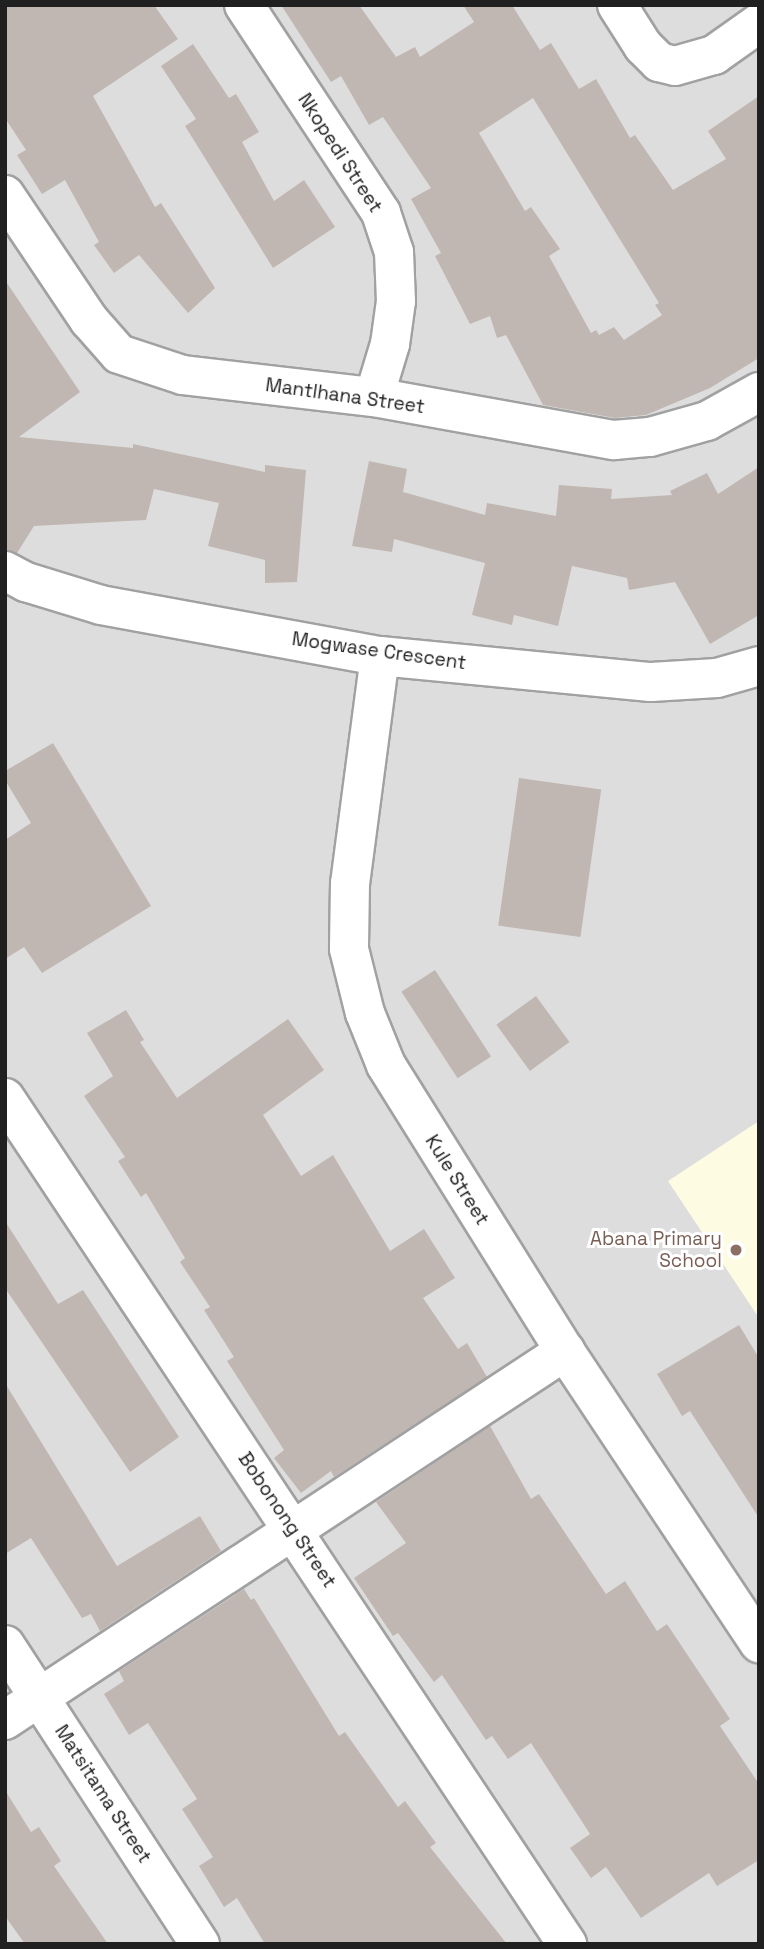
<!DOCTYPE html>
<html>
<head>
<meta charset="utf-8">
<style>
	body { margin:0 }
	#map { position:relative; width:764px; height:1949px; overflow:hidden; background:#f0ece6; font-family:"Space Grotesk",sans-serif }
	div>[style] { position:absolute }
	.residential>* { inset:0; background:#dedddd; transform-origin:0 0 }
	.education>* { inset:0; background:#fdfbe2 }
	.building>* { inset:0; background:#c0b7b3; transform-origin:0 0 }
	.roads { filter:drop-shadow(2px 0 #a1a1a1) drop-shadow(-2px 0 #a1a1a1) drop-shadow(0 2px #a1a1a1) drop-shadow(0 -2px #a1a1a1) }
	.minor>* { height:38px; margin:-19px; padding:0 19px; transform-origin:19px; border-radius:19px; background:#fff }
	.dots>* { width:19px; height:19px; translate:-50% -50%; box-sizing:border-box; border:4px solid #fff; border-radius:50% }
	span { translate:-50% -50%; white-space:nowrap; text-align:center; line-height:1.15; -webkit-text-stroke:6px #fff; paint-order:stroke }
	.street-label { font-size:19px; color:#202020 }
	.education-label { font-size:19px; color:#785e54 }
	.right { translate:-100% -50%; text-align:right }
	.frame { position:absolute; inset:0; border:7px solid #202020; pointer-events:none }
</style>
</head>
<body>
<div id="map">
	<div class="residential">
		<i style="left:5px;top:5px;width:754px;height:1939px"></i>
	</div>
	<div class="education">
		<i style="clip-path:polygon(759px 1121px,759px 1318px,668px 1181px)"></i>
	</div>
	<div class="building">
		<i style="clip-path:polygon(5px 5px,154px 5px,178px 39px,93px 96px,155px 207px,161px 203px,215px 288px,188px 313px,139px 255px,114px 273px,94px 245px,99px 242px,65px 180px,42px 194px,17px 155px,26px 150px,5px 118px)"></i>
		<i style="clip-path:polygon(evenodd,281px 5px,359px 5px,396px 57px,415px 47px,420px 57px,474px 22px,463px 5px,512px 5px,540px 50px,551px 43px,579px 89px,596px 79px,630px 138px,635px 135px,673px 190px,726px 159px,708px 131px,759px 96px,759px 358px,710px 388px,646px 415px,615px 418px,543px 405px,506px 335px,497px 338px,490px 316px,470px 324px,435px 256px,441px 253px,411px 199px,431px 188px,383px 117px,369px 125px,341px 76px,331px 82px,281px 5px,533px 98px,659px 303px,655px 305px,662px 315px,624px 340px,614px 327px,599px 335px,596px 330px,591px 333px,549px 256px,560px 249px,531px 207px,525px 211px,479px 133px,533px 98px)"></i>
		<i style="clip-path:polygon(193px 44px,229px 98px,236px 94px,259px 132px,242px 142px,274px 201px,304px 180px,335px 227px,273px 268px,185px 126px,196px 119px,161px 66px)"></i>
		<i style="clip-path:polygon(5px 280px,80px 392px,19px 437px,133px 448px,133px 444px,265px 472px,265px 465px,306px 470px,297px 582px,265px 583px,265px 560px,208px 546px,219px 503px,154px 489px,146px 520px,34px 526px,17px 553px,5px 549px)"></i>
		<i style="clip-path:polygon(369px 461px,407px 469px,403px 492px,485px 515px,487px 503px,556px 516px,559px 485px,612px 489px,611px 499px,672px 495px,670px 491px,707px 473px,718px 494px,759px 467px,759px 615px,710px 644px,675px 582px,629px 590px,627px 578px,572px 566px,558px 626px,514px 615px,512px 625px,472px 615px,485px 563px,394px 539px,392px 552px,352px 546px)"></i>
		<i style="clip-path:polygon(53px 743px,151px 906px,42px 973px,24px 947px,5px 959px,5px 840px,31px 823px,5px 780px,5px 771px)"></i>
		<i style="left:519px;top:778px;width:83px;height:149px;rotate:8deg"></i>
		<i style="left:435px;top:970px;width:103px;height:40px;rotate:57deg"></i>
		<i style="left:536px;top:996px;width:57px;height:49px;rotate:54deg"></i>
		<i style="clip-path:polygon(126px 1010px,144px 1040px,140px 1042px,177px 1098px,288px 1019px,324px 1070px,263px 1115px,301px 1176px,333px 1155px,390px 1251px,424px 1229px,455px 1278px,423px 1298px,458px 1349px,467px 1343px,487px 1377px,334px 1477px,331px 1471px,301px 1493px,274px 1458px,284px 1450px,227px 1361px,234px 1357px,204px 1310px,210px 1307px,180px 1262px,185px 1258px,146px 1193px,141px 1197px,118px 1161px,125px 1157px,84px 1096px,113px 1076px,87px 1033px)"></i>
		<i style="clip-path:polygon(5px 1221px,58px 1304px,83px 1290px,179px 1437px,130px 1472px,5px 1288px)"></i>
		<i style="clip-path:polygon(739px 1325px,759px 1358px,759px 1518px,690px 1411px,682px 1416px,657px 1374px)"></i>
		<i style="clip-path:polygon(5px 1383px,117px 1566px,200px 1516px,221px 1551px,100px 1631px,91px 1614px,82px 1618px,31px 1538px,5px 1554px)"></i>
		<i style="clip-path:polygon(490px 1426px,531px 1499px,539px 1494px,606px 1594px,625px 1581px,657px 1631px,667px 1624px,730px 1719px,720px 1726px,759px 1784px,759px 1860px,717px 1886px,709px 1873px,641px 1918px,606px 1867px,591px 1878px,570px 1848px,590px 1834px,531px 1743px,508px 1759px,492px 1736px,486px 1740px,442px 1675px,434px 1682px,398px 1633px,393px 1636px,354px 1578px,406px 1543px,376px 1502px)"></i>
		<i style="clip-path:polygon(244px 1589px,251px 1600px,254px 1598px,339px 1736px,345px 1732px,398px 1807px,405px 1801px,436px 1843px,430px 1847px,507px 1944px,265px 1944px,237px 1898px,224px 1907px,199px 1866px,213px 1857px,182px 1809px,197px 1799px,148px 1723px,129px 1735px,104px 1694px,124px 1681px,119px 1671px)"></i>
		<i style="clip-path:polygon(5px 1790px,31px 1832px,39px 1827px,61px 1861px,54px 1866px,108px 1944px,25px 1944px,5px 1916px)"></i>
	</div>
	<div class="roads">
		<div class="minor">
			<i style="left:244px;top:5px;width:249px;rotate:56.6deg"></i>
			<i style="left:381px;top:213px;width:41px;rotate:71.6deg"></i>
			<i style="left:394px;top:252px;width:49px;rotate:87.7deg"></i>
			<i style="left:396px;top:301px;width:43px;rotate:97.9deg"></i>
			<i style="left:390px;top:344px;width:55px;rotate:106.8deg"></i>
			<i style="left:617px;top:5px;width:49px;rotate:57.6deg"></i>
			<i style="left:643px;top:46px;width:23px;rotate:45deg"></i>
			<i style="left:659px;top:62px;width:16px;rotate:14deg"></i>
			<i style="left:675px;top:66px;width:41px;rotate:-15.8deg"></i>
			<i style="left:714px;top:55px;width:55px;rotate:-35.4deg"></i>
			<i style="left:5px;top:195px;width:151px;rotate:56.1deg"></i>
			<i style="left:89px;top:320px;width:45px;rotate:48.6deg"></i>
			<i style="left:119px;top:354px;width:67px;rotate:18.2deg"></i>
			<i style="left:183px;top:375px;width:192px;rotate:6.6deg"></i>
			<i style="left:374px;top:397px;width:244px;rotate:10.2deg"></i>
			<i style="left:614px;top:440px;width:36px;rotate:-5deg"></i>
			<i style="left:650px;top:437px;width:59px;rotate:-15.7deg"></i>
			<i style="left:707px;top:421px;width:60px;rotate:-29.1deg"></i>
			<i style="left:5px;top:571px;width:24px;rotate:28deg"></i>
			<i style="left:26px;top:582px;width:78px;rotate:17deg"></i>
			<i style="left:101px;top:605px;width:284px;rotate:10.4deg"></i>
			<i style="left:380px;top:656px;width:272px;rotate:5.5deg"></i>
			<i style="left:651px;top:682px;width:66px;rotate:-3.5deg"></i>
			<i style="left:717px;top:678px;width:44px;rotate:-15.9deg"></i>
			<i style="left:380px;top:656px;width:229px;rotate:97.5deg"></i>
			<i style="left:350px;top:883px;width:66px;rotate:90.9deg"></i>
			<i style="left:349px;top:949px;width:66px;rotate:76deg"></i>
			<i style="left:365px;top:1013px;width:56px;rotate:68deg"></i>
			<i style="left:386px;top:1065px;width:337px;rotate:58deg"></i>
			<i style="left:565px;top:1351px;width:351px;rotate:56.4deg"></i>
			<i style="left:5px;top:1098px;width:1016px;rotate:56.4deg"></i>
			<i style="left:5px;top:1645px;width:357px;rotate:56.9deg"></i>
			<i style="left:5px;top:1720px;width:671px;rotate:-33.38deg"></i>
		</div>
	</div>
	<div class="dots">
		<i style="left:736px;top:1250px;background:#8d6e63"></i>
	</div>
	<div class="street-label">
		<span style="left:340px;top:153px;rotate:57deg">Nkopedi Street</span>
		<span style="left:345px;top:396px;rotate:8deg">Mantlhana Street</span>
		<span style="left:379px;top:651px;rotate:8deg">Mogwase Crescent</span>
		<span style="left:457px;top:1180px;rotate:58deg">Kule Street</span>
		<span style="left:287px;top:1520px;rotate:56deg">Bobonong Street</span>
		<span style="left:103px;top:1794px;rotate:57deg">Matsitama Street</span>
	</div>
	<div class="education-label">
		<span class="right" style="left:722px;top:1250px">Abana Primary<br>School</span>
	</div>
	<div class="frame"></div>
</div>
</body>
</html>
